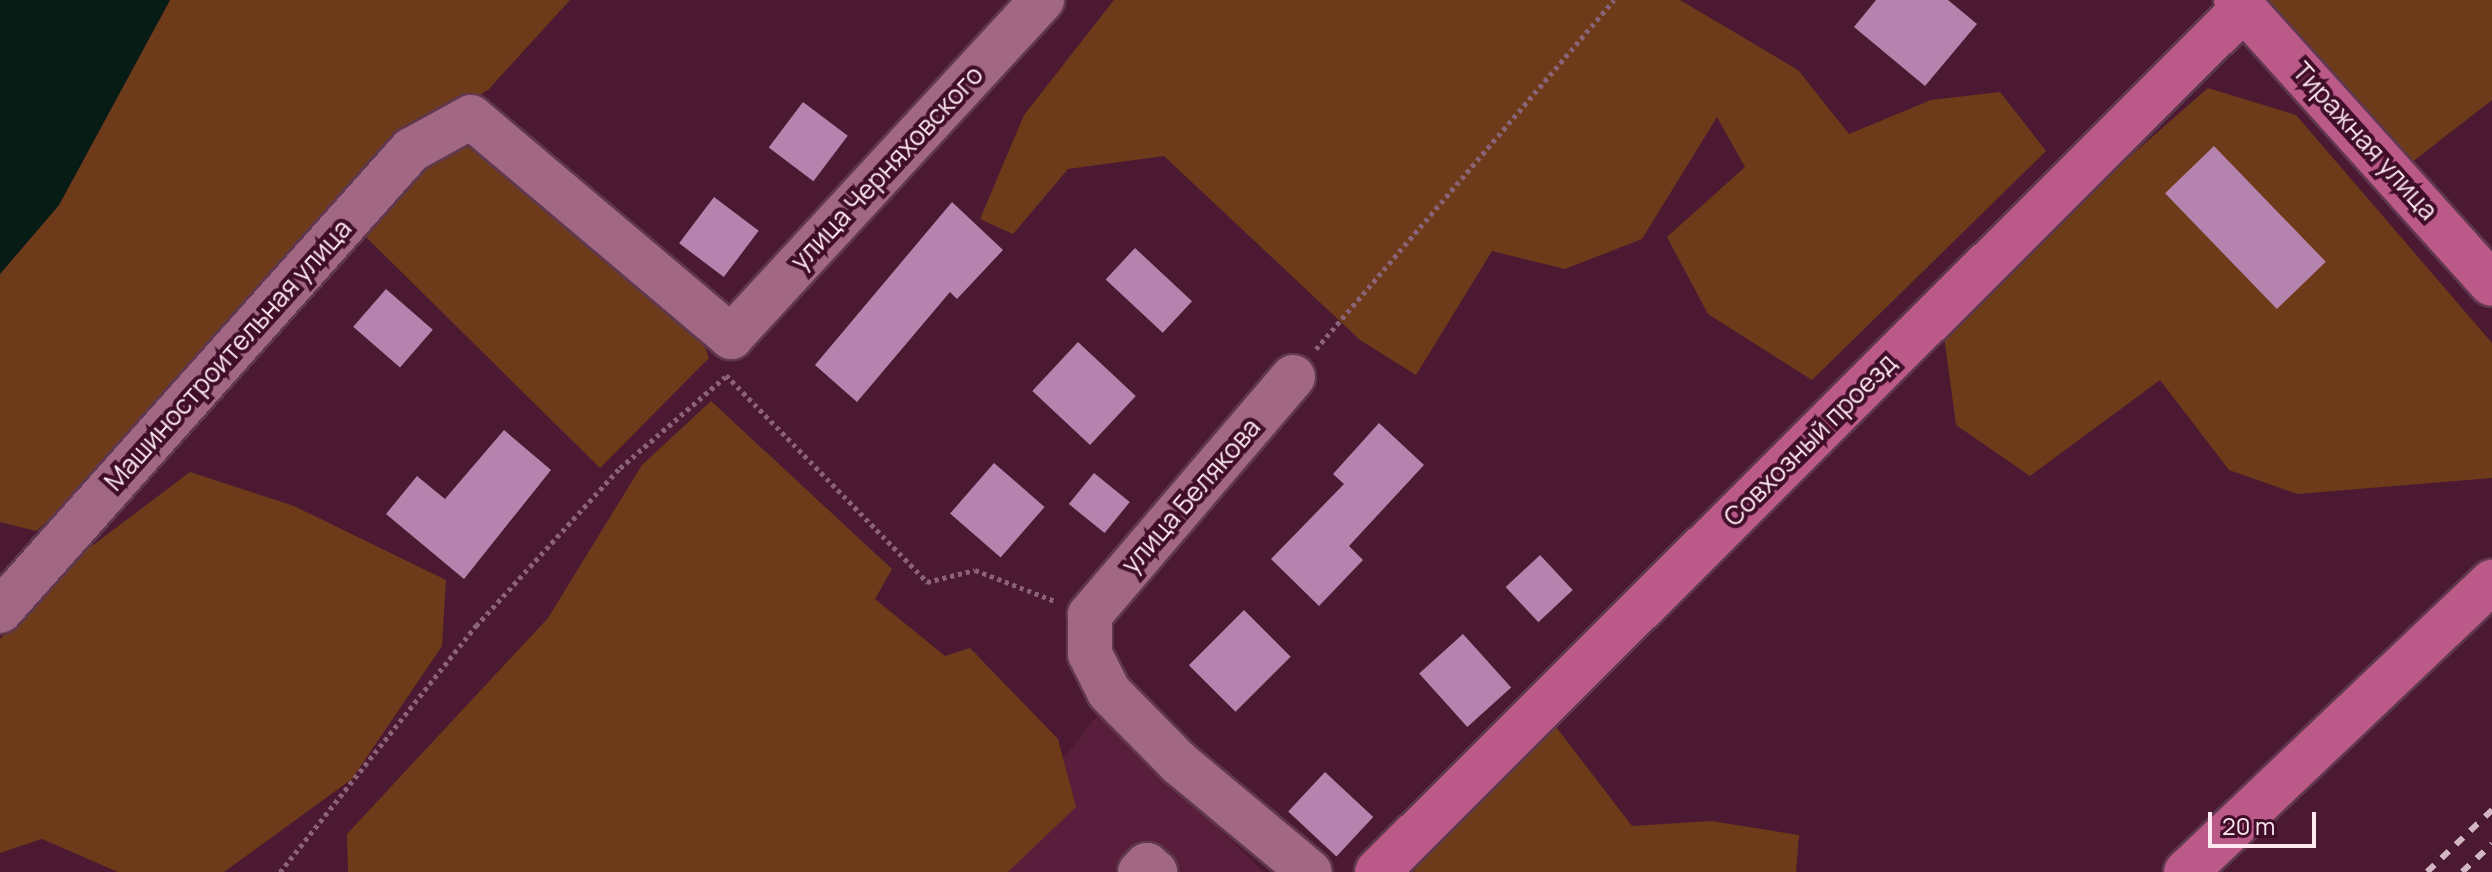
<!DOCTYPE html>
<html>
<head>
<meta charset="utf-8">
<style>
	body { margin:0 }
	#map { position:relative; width:2492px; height:872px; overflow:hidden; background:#4b1932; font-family:Manrope,sans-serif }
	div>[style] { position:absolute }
	.built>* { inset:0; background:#591e3c }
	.green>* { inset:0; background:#6d3b1a }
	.water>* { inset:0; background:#081c16 }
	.building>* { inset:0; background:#b584ae; transform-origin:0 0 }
	.path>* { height:5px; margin-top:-2.5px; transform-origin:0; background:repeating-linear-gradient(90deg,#8a6376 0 4px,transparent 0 8px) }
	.roads { filter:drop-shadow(2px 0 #60384d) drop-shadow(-2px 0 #60384d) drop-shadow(0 2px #60384d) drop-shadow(0 -2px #60384d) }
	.minor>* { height:44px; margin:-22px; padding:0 22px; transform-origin:22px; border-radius:22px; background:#a26782 }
	.major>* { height:44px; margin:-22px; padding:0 22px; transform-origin:22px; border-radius:22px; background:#bb5989 }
	.rail>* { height:6px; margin-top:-3px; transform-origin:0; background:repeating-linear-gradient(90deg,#d2b6c2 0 10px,transparent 0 20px) }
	span { translate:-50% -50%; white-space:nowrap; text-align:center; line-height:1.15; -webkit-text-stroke:8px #400e28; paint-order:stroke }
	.street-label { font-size:26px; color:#fde8f0 }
	.scale { position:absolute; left:2208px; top:812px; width:108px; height:36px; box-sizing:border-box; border:4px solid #fde8f0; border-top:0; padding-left:10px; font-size:24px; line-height:28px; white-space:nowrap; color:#fde8f0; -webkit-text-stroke:6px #400e28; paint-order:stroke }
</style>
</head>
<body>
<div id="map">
	<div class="built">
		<i style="clip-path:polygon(1099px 713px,1264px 872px,976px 872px)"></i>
	</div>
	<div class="green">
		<i style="clip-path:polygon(170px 0,570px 0,488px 90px,398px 143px,188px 395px,36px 531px,0 522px,0 274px,59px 205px)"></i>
		<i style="clip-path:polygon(1114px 0,1680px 0,1798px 70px,1849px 134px,1931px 100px,2000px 92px,2046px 151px,1812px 380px,1708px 314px,1667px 237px,1745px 167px,1717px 117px,1642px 239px,1565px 269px,1492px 251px,1416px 375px,1360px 340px,1164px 156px,1068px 169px,1013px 234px,980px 219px,1024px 115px)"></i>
		<i style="clip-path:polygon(2264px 0,2492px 0,2492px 100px,2411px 163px)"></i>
		<i style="clip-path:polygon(2208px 88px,2296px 115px,2492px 343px,2492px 478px,2297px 494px,2229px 470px,2160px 380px,2030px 476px,1956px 425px,1942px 321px)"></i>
		<i style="clip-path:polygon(462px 131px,699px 331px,709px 358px,600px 468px,363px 234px)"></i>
		<i style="clip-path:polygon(711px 401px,892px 569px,875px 599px,945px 656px,970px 648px,1058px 739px,1076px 807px,1008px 872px,348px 872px,347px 834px,548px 618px,642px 465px)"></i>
		<i style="clip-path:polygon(190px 472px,294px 506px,446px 580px,442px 646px,352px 779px,224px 872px,118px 872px,42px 839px,0 853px,0 639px,68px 564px)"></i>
		<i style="clip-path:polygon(1553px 723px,1632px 826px,1711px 821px,1799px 835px,1796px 872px,1414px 872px,1421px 841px)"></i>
	</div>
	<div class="water">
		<i style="clip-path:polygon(0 0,170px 0,59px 205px,0 274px)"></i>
	</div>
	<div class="building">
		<i style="clip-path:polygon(1876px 0,1948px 0,1977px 24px,1925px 86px,1854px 27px)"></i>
		<i style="left:803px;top:102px;width:56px;height:57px;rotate:37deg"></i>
		<i style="left:2214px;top:146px;width:161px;height:68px;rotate:46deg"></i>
		<i style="left:714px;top:197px;width:56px;height:58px;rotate:37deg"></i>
		<i style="clip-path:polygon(952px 202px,1003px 250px,957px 299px,950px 292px,857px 402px,815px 365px)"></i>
		<i style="left:1135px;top:248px;width:78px;height:43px;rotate:43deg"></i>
		<i style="left:386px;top:289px;width:62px;height:50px;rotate:41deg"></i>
		<i style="left:1078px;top:342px;width:79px;height:67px;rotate:43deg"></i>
		<i style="clip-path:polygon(1379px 423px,1424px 465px,1349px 546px,1363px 560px,1319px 606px,1271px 559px,1344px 484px,1333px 474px)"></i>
		<i style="clip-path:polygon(504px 430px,551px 470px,464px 579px,386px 514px,417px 476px,445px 499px)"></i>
		<i style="left:994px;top:463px;width:67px;height:67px;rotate:41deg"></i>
		<i style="left:1094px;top:473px;width:46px;height:40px;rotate:39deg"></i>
		<i style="left:1540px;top:555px;width:48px;height:47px;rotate:47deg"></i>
		<i style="left:1244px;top:610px;width:66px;height:78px;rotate:45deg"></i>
		<i style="left:1463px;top:634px;width:72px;height:59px;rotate:48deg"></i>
		<i style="left:1325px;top:772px;width:66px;height:54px;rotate:43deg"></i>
	</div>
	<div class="path">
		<i style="left:1316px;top:349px;width:459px;rotate:-49.5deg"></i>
		<i style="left:726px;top:375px;width:289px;rotate:45.8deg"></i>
		<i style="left:927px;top:582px;width:49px;rotate:-14deg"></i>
		<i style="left:975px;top:570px;width:86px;rotate:21.2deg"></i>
		<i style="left:280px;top:872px;width:315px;rotate:-51.5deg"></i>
		<i style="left:476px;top:626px;width:214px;rotate:-47.7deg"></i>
		<i style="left:620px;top:468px;width:139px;rotate:-40.9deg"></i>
	</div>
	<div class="roads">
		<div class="minor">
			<i style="left:1293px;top:377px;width:313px;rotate:130.5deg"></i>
			<i style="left:1090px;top:615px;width:39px;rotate:90deg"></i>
			<i style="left:1090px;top:654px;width:42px;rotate:63.4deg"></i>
			<i style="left:1109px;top:692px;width:100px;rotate:45.4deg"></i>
			<i style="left:1179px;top:763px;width:170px;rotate:39.8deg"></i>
			<i style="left:0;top:611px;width:618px;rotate:-48.28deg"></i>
			<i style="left:411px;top:150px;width:68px;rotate:-28.8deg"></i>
			<i style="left:471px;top:117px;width:341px;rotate:40.2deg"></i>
			<i style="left:731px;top:337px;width:459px;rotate:-47.3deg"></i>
			<i style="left:1140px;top:872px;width:10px;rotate:-45deg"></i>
			<i style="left:1147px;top:865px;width:11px;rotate:41deg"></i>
		</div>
		<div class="major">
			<i style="left:2236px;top:0;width:382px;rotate:48deg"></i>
			<i style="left:1377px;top:872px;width:1224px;rotate:-44.9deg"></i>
			<i style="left:2186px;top:872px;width:422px;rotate:-43.5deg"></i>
		</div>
	</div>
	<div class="rail">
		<i style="left:2427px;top:872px;width:90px;rotate:-43.6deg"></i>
		<i style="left:2462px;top:872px;width:41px;rotate:-43deg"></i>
	</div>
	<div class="street-label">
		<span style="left:2365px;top:141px;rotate:48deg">Тиражная улица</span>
		<span style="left:887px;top:168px;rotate:-47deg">улица Черняховского</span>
		<span style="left:228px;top:355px;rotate:-48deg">Машиностроительная улица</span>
		<span style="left:1810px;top:440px;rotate:-45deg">Совхозный проезд</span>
		<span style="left:1191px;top:496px;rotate:-49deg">улица Белякова</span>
	</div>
	<div class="scale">20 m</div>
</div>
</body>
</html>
